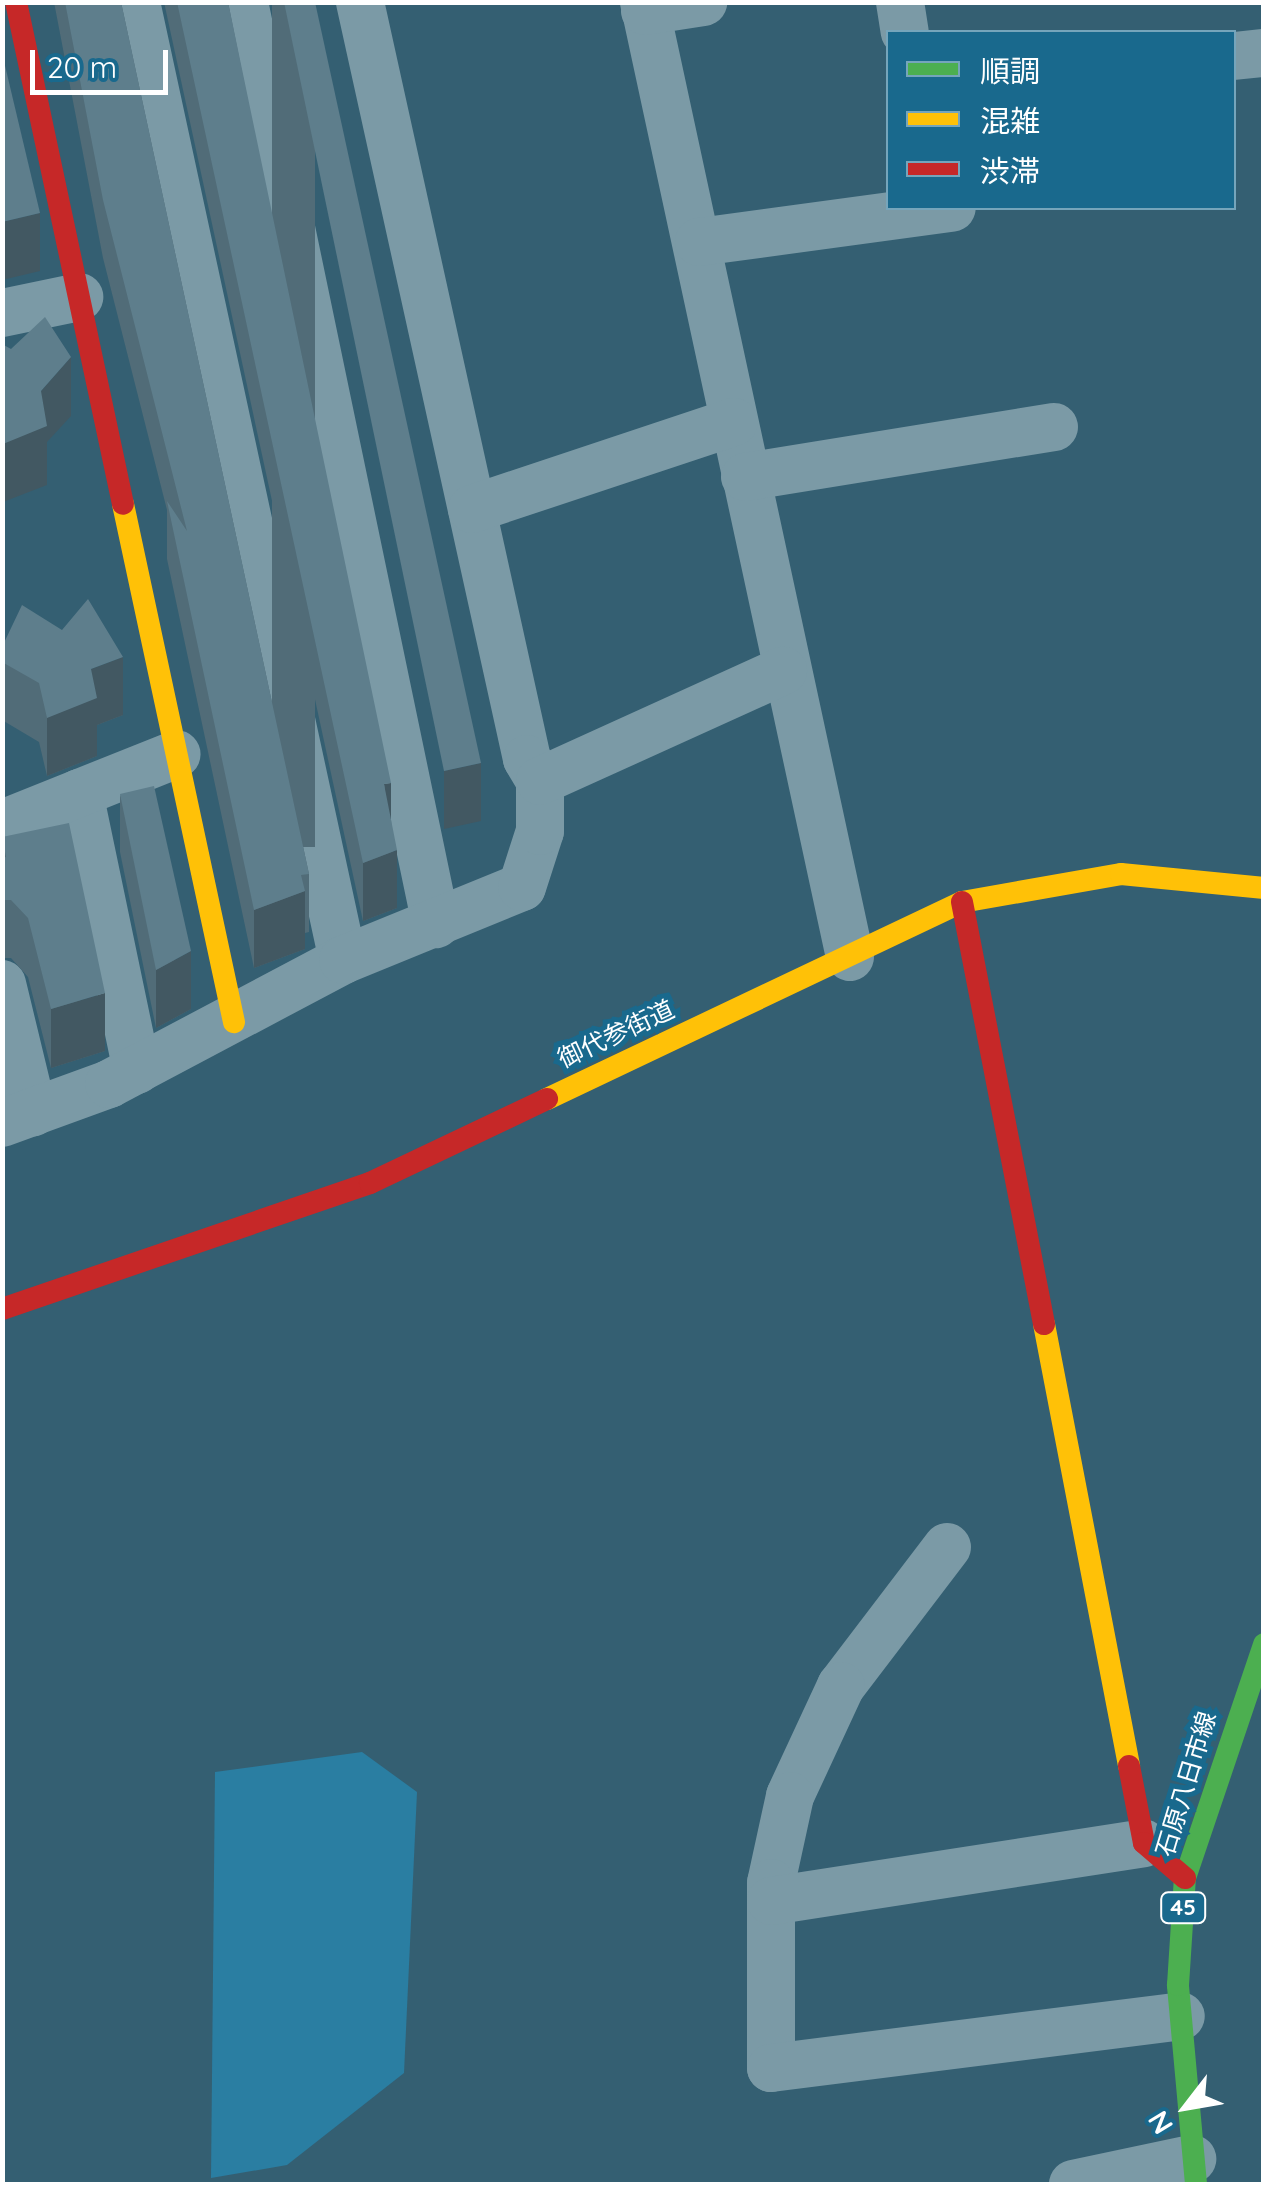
<!DOCTYPE html>
<html>
<head>
<meta charset="utf-8">
<style>
	body { margin:0 }
	#map { position:relative; width:1266px; height:2187px; overflow:hidden; background:#345f72; font-family:Quicksand,"Noto Sans JP",sans-serif }
	div>[style] { position:absolute }
	.green>* { inset:0; background:#2a7ea2 }
	.street>* { height:48px; margin:-24px; padding:0 24px; transform-origin:24px; border-radius:24px; background:#7b9aa6 }
	.fast>* { height:22px; margin:-11px; padding:0 11px; transform-origin:11px; border-radius:11px; background:#4caf50 }
	.slow>* { height:22px; margin:-11px; padding:0 11px; transform-origin:11px; border-radius:11px; background:#ffc107 }
	.jam>* { height:22px; margin:-11px; padding:0 11px; transform-origin:11px; border-radius:11px; background:#c62828 }
	.wall>* { inset:0; background:#516c78; transform-origin:0 0 }
	.shaded-wall>* { inset:0; background:#425862 }
	.building>* { inset:0; background:#5e7e8c }
	span { translate:-50% -50%; white-space:nowrap; text-align:center; line-height:1.15; -webkit-text-stroke:10px #19698d; paint-order:stroke }
	.shield-label span { padding:2px 8px; background:#19698d; border:2px solid; border-radius:8px; -webkit-text-stroke-width:0 }
	.shield-label { font-size:22px; color:#fff; font-weight:700 }
	.street-label { font-size:25px; color:#fff }
	.frame { position:absolute; inset:0; border:5px solid #fff; pointer-events:none }
	.legend { position:absolute; left:886px; top:30px; width:350px; height:180px; box-sizing:border-box; background:#19698d; border:2px solid #75a5bb; margin:0; padding:12px 18px; list-style:none; font-size:30px; color:#fff }
	.legend li { display:flex; align-items:center; gap:20px; height:50px }
	.legend b { width:50px; border:2px solid #75a5bb }
	.north { position:absolute; left:1136px; top:2057px; width:100px; height:100px; -webkit-text-stroke:8px #19698d; paint-order:stroke; rotate:239deg; font-size:28px; font-weight:700; line-height:40px; text-align:center; color:#fff }
	.north::after { content:''; display:block; margin:auto; width:35px; height:45px; background:#fff; clip-path:polygon(50% 0,100% 100%,50% 72%,0 100%) }
	.scale { position:absolute; left:30px; top:50px; width:138px; height:45px; box-sizing:border-box; border:5px solid #fff; border-top:0; padding-left:12px; font-size:30px; line-height:35px; white-space:nowrap; color:#fff; -webkit-text-stroke:8px #19698d; paint-order:stroke }
</style>
</head>
<body>
<div id="map">
	<div class="green">
		<i style="clip-path:polygon(362px 1752px,417px 1792px,404px 2073px,287px 2165px,211px 2178px,215px 1772px)"></i>
	</div>
	<div class="street">
		<i style="left:136px;top:2px;width:980px;rotate:77.81deg"></i>
		<i style="left:244px;top:2px;width:942px;rotate:78.24deg"></i>
		<i style="left:360px;top:2px;width:775px;rotate:77.56deg"></i>
		<i style="left:527px;top:759px;width:26px;rotate:59deg"></i>
		<i style="left:644px;top:2px;width:977px;rotate:77.83deg"></i>
		<i style="left:900px;top:2px;width:30px;rotate:81deg"></i>
		<i style="left:645px;top:11px;width:59px;rotate:-8.8deg"></i>
		<i style="left:1234px;top:56px;width:30px;rotate:-6deg"></i>
		<i style="left:699px;top:242px;width:255px;rotate:-7.7deg"></i>
		<i style="left:2px;top:313px;width:79px;rotate:-11.7deg"></i>
		<i style="left:745px;top:477px;width:313px;rotate:-9.2deg"></i>
		<i style="left:472px;top:509px;width:276px;rotate:-18.4deg"></i>
		<i style="left:79px;top:793px;width:283px;rotate:78.2deg"></i>
		<i style="left:2px;top:824px;width:188px;rotate:-21.8deg"></i>
		<i style="left:2px;top:984px;width:132px;rotate:76.4deg"></i>
		<i style="left:2px;top:1123px;width:114px;rotate:-20deg"></i>
		<i style="left:109px;top:1084px;width:265px;rotate:-27.9deg"></i>
		<i style="left:343px;top:960px;width:193px;rotate:-22.2deg"></i>
		<i style="left:522px;top:887px;width:59px;rotate:-72.2deg"></i>
		<i style="left:540px;top:831px;width:50px;rotate:-90deg"></i>
		<i style="left:540px;top:781px;width:267px;rotate:-24.4deg"></i>
		<i style="left:947px;top:1547px;width:175px;rotate:127.3deg"></i>
		<i style="left:841px;top:1686px;width:121px;rotate:114.9deg"></i>
		<i style="left:790px;top:1796px;width:89px;rotate:102.3deg"></i>
		<i style="left:771px;top:1883px;width:185px;rotate:90deg"></i>
		<i style="left:771px;top:2068px;width:413px;rotate:-7.2deg"></i>
		<i style="left:771px;top:1901px;width:377px;rotate:-8.8deg"></i>
		<i style="left:1073px;top:2184px;width:122px;rotate:-11.9deg"></i>
	</div>
	<div class="fast">
		<i style="left:1196px;top:2184px;width:200px;rotate:-95.2deg"></i>
		<i style="left:1178px;top:1985px;width:107px;rotate:-86.3deg"></i>
		<i style="left:1185px;top:1878px;width:247px;rotate:-71.3deg"></i>
	</div>
	<div class="slow">
		<i style="left:123px;top:504px;width:530px;rotate:77.91deg"></i>
		<i style="left:547px;top:1099px;width:459px;rotate:-25.4deg"></i>
		<i style="left:962px;top:902px;width:161px;rotate:-10deg"></i>
		<i style="left:1121px;top:874px;width:144px;rotate:5.6deg"></i>
		<i style="left:1044px;top:1324px;width:450px;rotate:79.1deg"></i>
	</div>
	<div class="jam">
		<i style="left:16px;top:2px;width:513px;rotate:77.97deg"></i>
		<i style="left:962px;top:902px;width:430px;rotate:79deg"></i>
		<i style="left:2px;top:1309px;width:389px;rotate:-18.9deg"></i>
		<i style="left:370px;top:1183px;width:196px;rotate:-25.4deg"></i>
		<i style="left:1129px;top:1766px;width:78px;rotate:79deg"></i>
		<i style="left:1144px;top:1843px;width:54px;rotate:40.5deg"></i>
	</div>
	<div class="wall">
		<i style="clip-path:polygon(54px 2px,121px 2px,309px 874px,309px 932px,305px 933px,305px 949px,254px 968px,167px 559px,167px 510px,103px 258px)"></i>
		<i style="clip-path:polygon(164px 2px,228px 2px,391px 820px,397px 908px,363px 921px)"></i>
		<i style="left:272px;top:2px;width:43px;height:845px"></i>
		<i style="clip-path:polygon(62px 630px,123px 715px,97px 725px,97px 756px,47px 776px,39px 742px,2px 720px,2px 647px)"></i>
		<i style="clip-path:polygon(120px 794px,191px 1009px,156px 1028px,120px 852px)"></i>
		<i style="clip-path:polygon(2px 837px,105px 1051px,51px 1068px,28px 977px,11px 958px,2px 958px)"></i>
	</div>
	<div class="shaded-wall">
		<i style="clip-path:polygon(40px 213px,40px 271px,2px 280px,2px 222px)"></i>
		<i style="clip-path:polygon(71px 357px,71px 416px,47px 442px,47px 485px,3px 502px,3px 444px,41px 391px)"></i>
		<i style="clip-path:polygon(123px 657px,123px 715px,97px 725px,97px 756px,47px 776px,47px 718px,91px 669px)"></i>
		<i style="clip-path:polygon(481px 763px,481px 821px,444px 829px,444px 771px)"></i>
		<i style="clip-path:polygon(391px 783px,391px 841px,384px 784px)"></i>
		<i style="clip-path:polygon(397px 850px,397px 908px,363px 921px,363px 863px)"></i>
		<i style="clip-path:polygon(305px 891px,305px 949px,254px 968px,254px 910px)"></i>
		<i style="clip-path:polygon(191px 951px,191px 1009px,156px 1028px,156px 970px)"></i>
		<i style="clip-path:polygon(105px 993px,105px 1051px,51px 1068px,51px 1009px)"></i>
	</div>
	<div class="building">
		<i style="clip-path:polygon(65px 2px,121px 2px,309px 874px,301px 875px,305px 891px,254px 910px,167px 501px,187px 531px,103px 200px)"></i>
		<i style="clip-path:polygon(177px 2px,228px 2px,391px 783px,384px 784px,397px 850px,363px 863px)"></i>
		<i style="clip-path:polygon(284px 2px,315px 2px,481px 763px,444px 771px)"></i>
		<i style="clip-path:polygon(2px 53px,40px 213px,2px 222px)"></i>
		<i style="clip-path:polygon(45px 317px,71px 357px,41px 391px,47px 426px,3px 444px,2px 344px,11px 349px)"></i>
		<i style="clip-path:polygon(88px 599px,123px 657px,91px 669px,97px 698px,47px 718px,39px 683px,2px 662px,2px 647px,22px 605px,62px 630px)"></i>
		<i style="clip-path:polygon(154px 786px,191px 951px,156px 970px,120px 794px)"></i>
		<i style="clip-path:polygon(69px 823px,105px 993px,51px 1009px,28px 918px,11px 900px,2px 900px,2px 858px,6px 857px,2px 837px)"></i>
	</div>
	<div class="shield-label">
		<span style="left:1183px;top:1908px">45</span>
	</div>
	<div class="street-label">
		<span style="left:616px;top:1034px;rotate:-25deg">御代参街道</span>
		<span style="left:1186px;top:1784px;rotate:-73deg">石原八日市線</span>
	</div>
	<div class="frame"></div>
	<ul class="legend">
	<li><b style="height:12px;background:#4caf50"></b>順調</li>
	<li><b style="height:12px;background:#ffc107"></b>混雑</li>
	<li><b style="height:12px;background:#c62828"></b>渋滞</li>
	</ul>
	<div class="north">N</div>
	<div class="scale">20 m</div>
</div>
</body>
</html>
